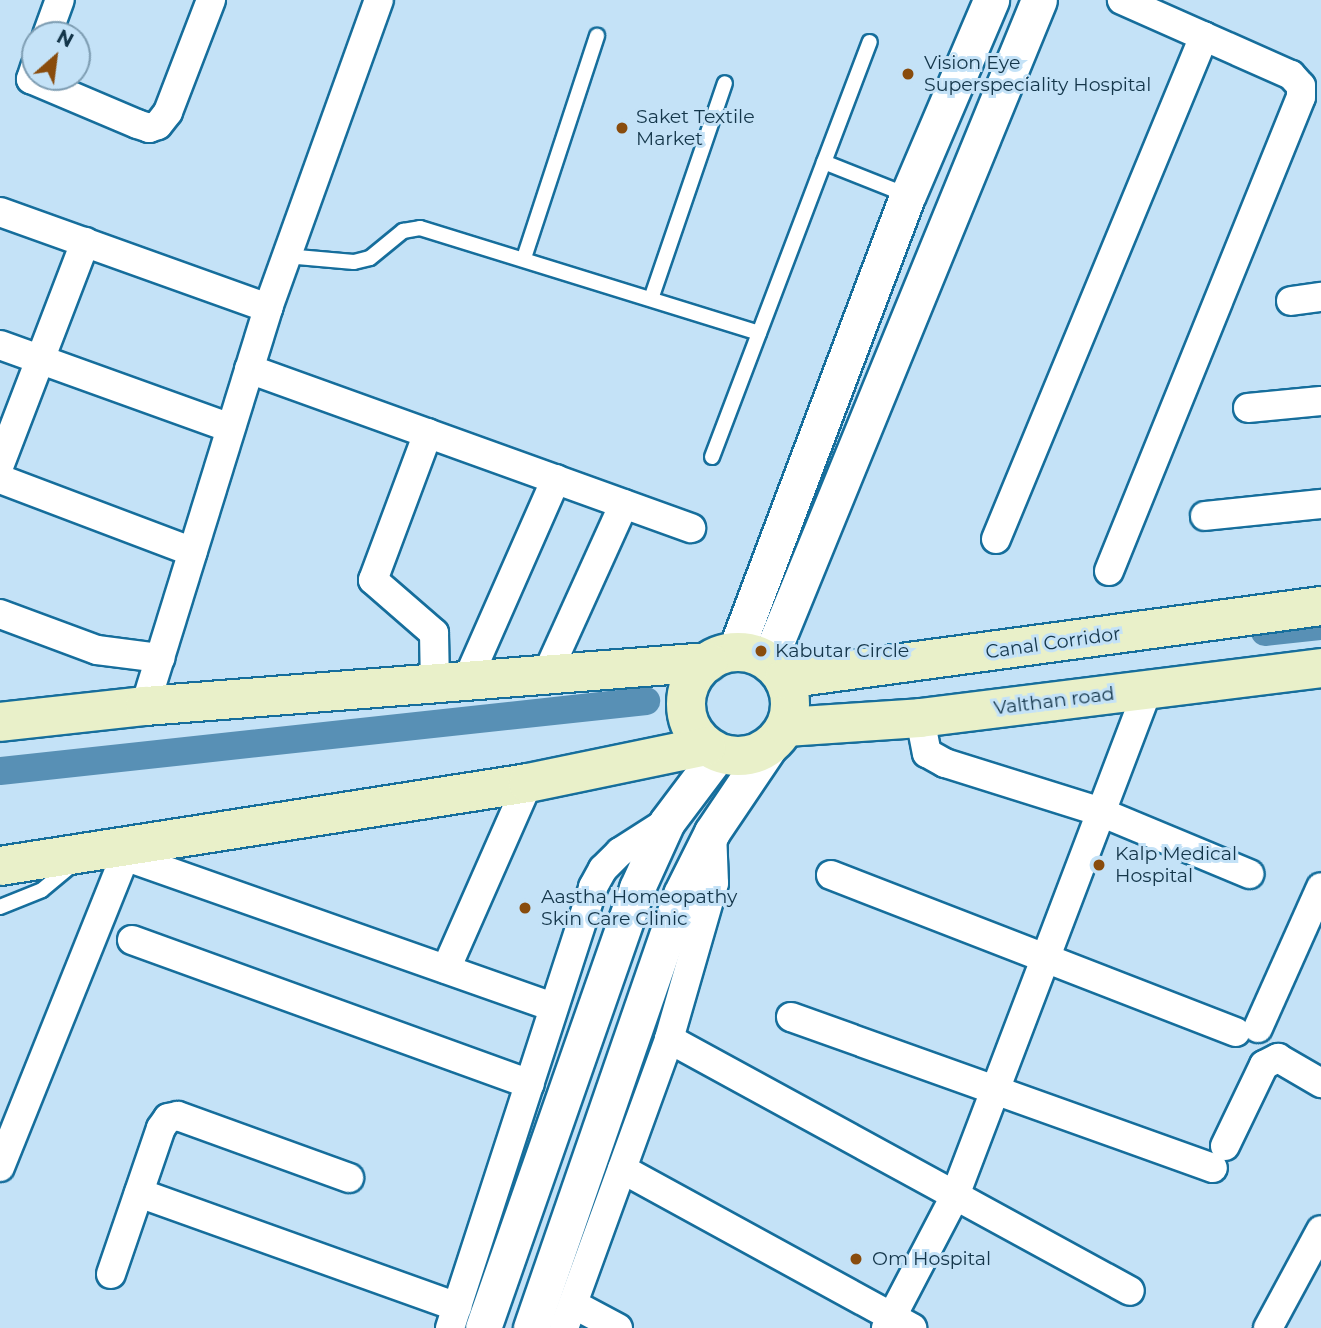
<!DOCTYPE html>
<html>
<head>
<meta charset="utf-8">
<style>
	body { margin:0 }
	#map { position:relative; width:1321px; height:1328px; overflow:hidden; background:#c4e2f7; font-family:Montserrat,sans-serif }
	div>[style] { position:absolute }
	.canal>* { height:28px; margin:-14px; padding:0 14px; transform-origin:14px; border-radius:14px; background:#5890b5 }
	.roads { filter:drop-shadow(2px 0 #166e9c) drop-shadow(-2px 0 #166e9c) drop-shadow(0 2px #166e9c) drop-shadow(0 -2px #166e9c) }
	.service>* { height:14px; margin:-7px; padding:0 7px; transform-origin:7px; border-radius:7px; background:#fff }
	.minor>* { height:28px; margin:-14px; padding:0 14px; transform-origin:14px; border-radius:14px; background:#fff }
	.tertiary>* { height:35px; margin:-17.5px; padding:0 17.5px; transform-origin:17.5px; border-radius:17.5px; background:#fff }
	.secondary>* { height:38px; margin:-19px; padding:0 19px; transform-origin:19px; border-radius:19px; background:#e9f0c9 }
	.secondary>.ring { margin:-19px; padding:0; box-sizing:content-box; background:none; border:38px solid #e9f0c9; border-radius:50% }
	.dots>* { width:19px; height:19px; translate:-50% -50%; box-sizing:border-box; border:4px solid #c4e2f7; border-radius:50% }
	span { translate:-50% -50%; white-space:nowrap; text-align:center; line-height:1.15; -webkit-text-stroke:6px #c4e2f7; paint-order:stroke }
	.poi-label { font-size:19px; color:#14364a }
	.left { translate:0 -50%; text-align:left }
	.street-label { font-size:19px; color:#14364a }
	.north { position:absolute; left:21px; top:21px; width:70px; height:70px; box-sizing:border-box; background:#c4e2f7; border:2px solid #7e9db2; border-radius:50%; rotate:28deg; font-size:19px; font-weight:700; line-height:28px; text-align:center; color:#14364a }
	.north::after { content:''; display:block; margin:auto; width:24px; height:32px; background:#894c0d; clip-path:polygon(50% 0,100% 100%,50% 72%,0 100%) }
</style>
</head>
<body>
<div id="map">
	<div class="canal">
		<i style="left:1265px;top:632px;width:56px;rotate:-6.1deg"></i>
		<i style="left:0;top:771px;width:650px;rotate:-6.18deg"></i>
	</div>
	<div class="roads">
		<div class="service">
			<i style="left:824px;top:162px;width:89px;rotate:21.7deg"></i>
			<i style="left:286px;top:256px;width:68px;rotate:5deg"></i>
			<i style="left:354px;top:262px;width:16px;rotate:-14deg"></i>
			<i style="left:370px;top:258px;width:43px;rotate:-39.3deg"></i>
			<i style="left:403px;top:231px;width:17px;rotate:-10deg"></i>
			<i style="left:420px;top:228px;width:355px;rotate:17.2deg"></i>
			<i style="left:524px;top:258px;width:234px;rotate:-71.8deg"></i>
			<i style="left:651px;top:299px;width:228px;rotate:-71.1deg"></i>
			<i style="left:712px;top:457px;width:444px;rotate:-69.2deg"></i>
			<i style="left:0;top:907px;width:45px;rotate:-22deg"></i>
			<i style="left:42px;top:890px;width:40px;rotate:-40deg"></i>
		</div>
		<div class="minor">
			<i style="left:47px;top:35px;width:37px;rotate:-70deg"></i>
			<i style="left:35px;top:67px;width:13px;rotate:108deg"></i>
			<i style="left:31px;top:79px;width:115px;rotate:23deg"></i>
			<i style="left:137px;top:124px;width:13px;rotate:18deg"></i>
			<i style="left:149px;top:128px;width:9px;rotate:-18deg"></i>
			<i style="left:158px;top:125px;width:16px;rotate:-52deg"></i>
			<i style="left:168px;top:112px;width:120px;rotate:-69deg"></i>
			<i style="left:0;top:212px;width:285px;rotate:19.7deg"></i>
			<i style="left:1291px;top:301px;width:30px;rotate:-8deg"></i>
			<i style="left:0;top:345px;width:245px;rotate:19.8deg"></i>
			<i style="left:249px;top:369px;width:470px;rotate:19.8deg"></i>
			<i style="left:1248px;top:408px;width:73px;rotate:-5.5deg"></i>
			<i style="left:428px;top:433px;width:157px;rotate:110.5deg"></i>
			<i style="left:373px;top:580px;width:81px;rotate:41deg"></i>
			<i style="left:434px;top:633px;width:52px;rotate:88.9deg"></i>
			<i style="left:0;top:464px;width:238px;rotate:-69deg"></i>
			<i style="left:0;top:479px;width:206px;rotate:20.7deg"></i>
			<i style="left:1205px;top:516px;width:117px;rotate:-5.9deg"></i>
			<i style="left:996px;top:539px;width:544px;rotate:-67.53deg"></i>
			<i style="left:1109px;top:571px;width:511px;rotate:-67.95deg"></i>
			<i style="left:1301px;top:97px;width:11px;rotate:-90deg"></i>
			<i style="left:1301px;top:86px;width:15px;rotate:-132deg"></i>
			<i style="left:1291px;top:75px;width:185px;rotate:-156.1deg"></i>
			<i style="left:0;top:614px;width:103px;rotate:20.4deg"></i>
			<i style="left:97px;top:650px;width:64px;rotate:7.2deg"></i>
			<i style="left:545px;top:678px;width:191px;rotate:-65.6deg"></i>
			<i style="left:466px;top:683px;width:223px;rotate:-66.2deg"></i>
			<i style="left:145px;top:706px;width:417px;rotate:-72.8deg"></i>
			<i style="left:268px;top:308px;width:327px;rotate:-70.2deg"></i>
			<i style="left:920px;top:718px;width:36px;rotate:79deg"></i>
			<i style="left:927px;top:753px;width:21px;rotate:29deg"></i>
			<i style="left:945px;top:763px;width:160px;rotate:17.4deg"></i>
			<i style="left:1098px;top:811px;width:164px;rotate:22.6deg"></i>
			<i style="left:127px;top:857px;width:452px;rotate:19.4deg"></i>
			<i style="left:831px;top:875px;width:434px;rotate:21.2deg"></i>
			<i style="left:132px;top:940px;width:423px;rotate:19.9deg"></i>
			<i style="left:446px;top:969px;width:203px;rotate:-66.2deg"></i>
			<i style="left:791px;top:1017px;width:448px;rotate:19.7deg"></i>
			<i style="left:1258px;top:1028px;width:154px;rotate:-65.9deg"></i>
			<i style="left:669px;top:1039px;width:525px;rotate:28.66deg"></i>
			<i style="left:1225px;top:1146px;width:90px;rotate:-64.3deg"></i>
			<i style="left:1264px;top:1065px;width:16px;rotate:-27deg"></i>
			<i style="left:1278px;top:1058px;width:50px;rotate:30.2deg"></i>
			<i style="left:0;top:1167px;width:349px;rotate:-68.1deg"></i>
			<i style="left:622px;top:1169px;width:331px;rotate:28.7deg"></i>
			<i style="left:139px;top:1193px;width:338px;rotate:19.7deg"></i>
			<i style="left:111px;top:1274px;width:154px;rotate:-71.1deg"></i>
			<i style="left:161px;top:1128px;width:12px;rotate:-55deg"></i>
			<i style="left:168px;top:1118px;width:10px;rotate:-11deg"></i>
			<i style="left:178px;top:1116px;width:182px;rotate:19.9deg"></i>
			<i style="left:573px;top:1304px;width:51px;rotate:28.1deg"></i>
			<i style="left:450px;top:1328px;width:464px;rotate:-72deg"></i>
			<i style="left:593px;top:887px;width:21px;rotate:-61deg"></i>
			<i style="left:603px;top:869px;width:24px;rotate:-45deg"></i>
			<i style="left:620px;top:852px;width:56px;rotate:-32.6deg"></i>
			<i style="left:564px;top:1328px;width:307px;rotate:-70deg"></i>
			<i style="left:669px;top:1039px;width:162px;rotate:-73.9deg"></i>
			<i style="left:714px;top:883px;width:51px;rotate:-92.2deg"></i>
			<i style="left:886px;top:1328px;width:147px;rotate:-62.4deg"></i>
			<i style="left:954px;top:1198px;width:545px;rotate:-69.14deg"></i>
			<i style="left:1268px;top:1328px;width:111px;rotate:-61.6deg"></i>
		</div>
		<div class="tertiary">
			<i style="left:735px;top:652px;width:489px;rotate:-69.3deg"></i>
			<i style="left:908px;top:195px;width:212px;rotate:-66.9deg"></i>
			<i style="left:768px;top:662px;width:715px;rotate:-67.74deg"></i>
			<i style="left:483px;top:1328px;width:466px;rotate:-70.7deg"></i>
			<i style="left:637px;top:888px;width:72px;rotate:-65.6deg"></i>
			<i style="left:667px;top:822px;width:86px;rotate:-53deg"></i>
			<i style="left:531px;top:1328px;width:459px;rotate:-70.9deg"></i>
			<i style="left:681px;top:894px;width:69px;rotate:-63.4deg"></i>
			<i style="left:712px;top:832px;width:104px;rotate:-56deg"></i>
		</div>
		<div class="secondary">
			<i class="ring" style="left:686px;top:652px;width:66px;height:66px"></i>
			<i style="left:784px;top:679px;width:542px;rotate:-7.74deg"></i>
			<i style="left:0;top:722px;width:146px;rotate:-6.3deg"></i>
			<i style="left:145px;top:706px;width:565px;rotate:-4.47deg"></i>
			<i style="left:786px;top:727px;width:134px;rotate:-3.8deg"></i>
			<i style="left:920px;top:718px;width:404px;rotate:-7.1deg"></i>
			<i style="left:0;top:866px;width:534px;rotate:-8.93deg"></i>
			<i style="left:528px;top:783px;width:182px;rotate:-11.7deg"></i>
		</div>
	</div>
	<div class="dots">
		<i style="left:908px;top:74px;background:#894c0d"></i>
		<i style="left:622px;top:128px;background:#894c0d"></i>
		<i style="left:761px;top:651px;background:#894c0d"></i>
		<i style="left:1099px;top:865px;background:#894c0d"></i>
		<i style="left:525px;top:908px;background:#894c0d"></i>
		<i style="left:856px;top:1259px;background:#894c0d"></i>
	</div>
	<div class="poi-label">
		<span class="left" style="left:924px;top:74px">Vision Eye<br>Superspeciality Hospital</span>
		<span class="left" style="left:636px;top:128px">Saket Textile<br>Market</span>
		<span class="left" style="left:775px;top:651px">Kabutar Circle</span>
		<span class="left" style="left:1115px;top:865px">Kalp Medical<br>Hospital</span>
		<span class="left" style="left:541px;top:908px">Aastha Homeopathy<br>Skin Care Clinic</span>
		<span class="left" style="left:872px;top:1259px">Om Hospital</span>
	</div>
	<div class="street-label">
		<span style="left:1053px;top:643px;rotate:-8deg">Canal Corridor</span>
		<span style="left:1054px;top:701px;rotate:-7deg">Valthan road</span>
	</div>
	<div class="north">N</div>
</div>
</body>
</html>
